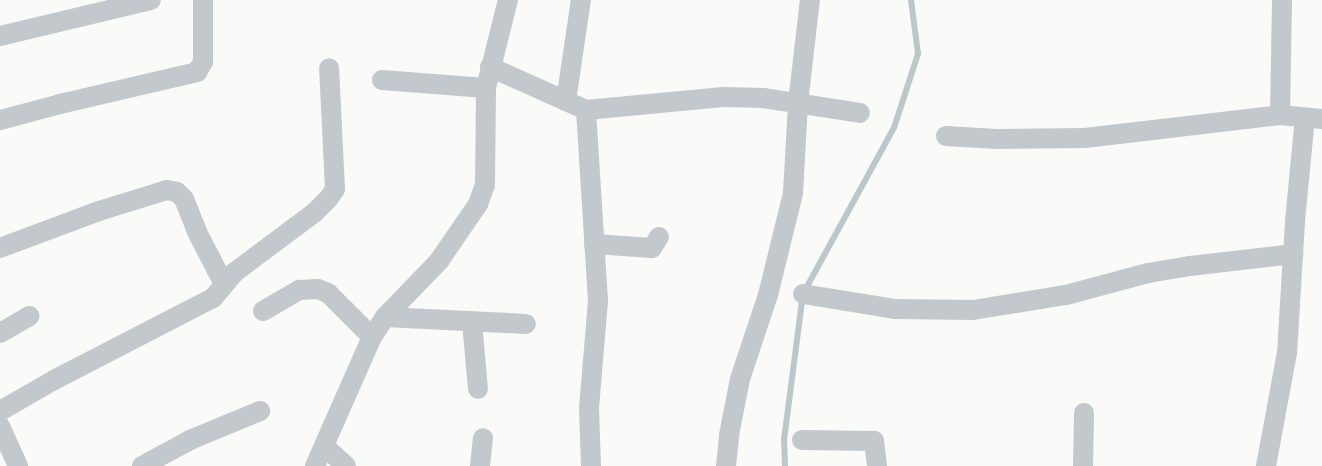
<!DOCTYPE html>
<html>
<head>
<meta charset="utf-8">
<style>
	body { margin:0 }
	#map { position:relative; width:1322px; height:466px; overflow:hidden; background:#fafaf8; font-family:"Sofia Sans Condensed",sans-serif }
	div>[style] { position:absolute }
	.stream>* { height:5.5px; margin:-2.75px; padding:0 2.75px; transform-origin:2.75px; border-radius:2.75px; background:#bbc7cb }
	.minor>* { height:20px; margin:-10px; padding:0 10px; transform-origin:10px; border-radius:10px; background:#c3c8cc }
	span { translate:-50% -50%; white-space:nowrap; text-align:center; line-height:1.15; -webkit-text-stroke:5px #fff; paint-order:stroke }
</style>
</head>
<body>
<div id="map">
	<div class="stream">
		<i style="left:785px;top:466px;width:26px;rotate:-92deg"></i>
		<i style="left:784px;top:440px;width:147px;rotate:-82.6deg"></i>
		<i style="left:803px;top:294px;width:189px;rotate:-61.3deg"></i>
		<i style="left:894px;top:128px;width:78px;rotate:-72deg"></i>
		<i style="left:918px;top:54px;width:54px;rotate:-97.4deg"></i>
	</div>
	<div class="minor">
		<i style="left:0;top:36px;width:155px;rotate:-13.4deg"></i>
		<i style="left:490px;top:67px;width:105px;rotate:24.1deg"></i>
		<i style="left:586px;top:110px;width:138px;rotate:-5.4deg"></i>
		<i style="left:723px;top:97px;width:40px;rotate:1.4deg"></i>
		<i style="left:763px;top:98px;width:98px;rotate:8.8deg"></i>
		<i style="left:382px;top:80px;width:104px;rotate:4.4deg"></i>
		<i style="left:566px;top:101px;width:102px;rotate:-81.6deg"></i>
		<i style="left:586px;top:110px;width:191px;rotate:86.4deg"></i>
		<i style="left:598px;top:301px;width:107px;rotate:94.8deg"></i>
		<i style="left:589px;top:408px;width:58px;rotate:88deg"></i>
		<i style="left:1280px;top:115px;width:115px;rotate:-89deg"></i>
		<i style="left:0;top:120px;width:62px;rotate:-14.9deg"></i>
		<i style="left:60px;top:104px;width:141px;rotate:-13.1deg"></i>
		<i style="left:197px;top:72px;width:12px;rotate:-59deg"></i>
		<i style="left:203px;top:62px;width:62px;rotate:-90deg"></i>
		<i style="left:946px;top:136px;width:51px;rotate:3.4deg"></i>
		<i style="left:997px;top:139px;width:88px;rotate:-0.7deg"></i>
		<i style="left:1085px;top:138px;width:196px;rotate:-6.7deg"></i>
		<i style="left:1280px;top:115px;width:42px;rotate:5.4deg"></i>
		<i style="left:594px;top:244px;width:58px;rotate:3.9deg"></i>
		<i style="left:652px;top:248px;width:13px;rotate:-58deg"></i>
		<i style="left:0;top:248px;width:106px;rotate:-20.5deg"></i>
		<i style="left:99px;top:211px;width:71px;rotate:-17.2deg"></i>
		<i style="left:167px;top:190px;width:10px;rotate:11deg"></i>
		<i style="left:177px;top:192px;width:10px;rotate:45deg"></i>
		<i style="left:184px;top:199px;width:35px;rotate:68deg"></i>
		<i style="left:197px;top:232px;width:59px;rotate:62.6deg"></i>
		<i style="left:803px;top:294px;width:94px;rotate:9.2deg"></i>
		<i style="left:896px;top:309px;width:77px;rotate:0.7deg"></i>
		<i style="left:973px;top:310px;width:94px;rotate:-9.2deg"></i>
		<i style="left:1066px;top:295px;width:85px;rotate:-15deg"></i>
		<i style="left:1148px;top:273px;width:43px;rotate:-9.5deg"></i>
		<i style="left:1190px;top:266px;width:104px;rotate:-6.6deg"></i>
		<i style="left:263px;top:311px;width:42px;rotate:-30.3deg"></i>
		<i style="left:299px;top:290px;width:19px;rotate:-3deg"></i>
		<i style="left:318px;top:289px;width:11px;rotate:22deg"></i>
		<i style="left:328px;top:293px;width:62px;rotate:45deg"></i>
		<i style="left:385px;top:317px;width:141px;rotate:2.8deg"></i>
		<i style="left:472px;top:322px;width:67px;rotate:84.9deg"></i>
		<i style="left:0;top:333px;width:34px;rotate:-30deg"></i>
		<i style="left:0;top:411px;width:62px;rotate:-29.9deg"></i>
		<i style="left:54px;top:380px;width:179px;rotate:-27.3deg"></i>
		<i style="left:213px;top:298px;width:34px;rotate:-50deg"></i>
		<i style="left:235px;top:272px;width:99px;rotate:-36.8deg"></i>
		<i style="left:314px;top:213px;width:21px;rotate:-45deg"></i>
		<i style="left:329px;top:198px;width:11px;rotate:-56deg"></i>
		<i style="left:335px;top:189px;width:121px;rotate:-92.8deg"></i>
		<i style="left:0;top:426px;width:44px;rotate:65.8deg"></i>
		<i style="left:802px;top:440px;width:72px;rotate:0.8deg"></i>
		<i style="left:874px;top:441px;width:25px;rotate:83deg"></i>
		<i style="left:325px;top:447px;width:28px;rotate:42deg"></i>
		<i style="left:142px;top:466px;width:55px;rotate:-28.4deg"></i>
		<i style="left:190px;top:440px;width:76px;rotate:-22.5deg"></i>
		<i style="left:315px;top:466px;width:141px;rotate:-66.2deg"></i>
		<i style="left:372px;top:337px;width:24px;rotate:-57deg"></i>
		<i style="left:385px;top:317px;width:78px;rotate:-46deg"></i>
		<i style="left:439px;top:261px;width:69px;rotate:-55.6deg"></i>
		<i style="left:478px;top:204px;width:20px;rotate:-70deg"></i>
		<i style="left:485px;top:185px;width:97px;rotate:-89.4deg"></i>
		<i style="left:486px;top:88px;width:91px;rotate:-76deg"></i>
		<i style="left:480px;top:466px;width:28px;rotate:-84deg"></i>
		<i style="left:726px;top:466px;width:31px;rotate:-84deg"></i>
		<i style="left:729px;top:435px;width:57px;rotate:-78.9deg"></i>
		<i style="left:740px;top:379px;width:89px;rotate:-71.6deg"></i>
		<i style="left:768px;top:295px;width:105px;rotate:-76.2deg"></i>
		<i style="left:793px;top:193px;width:90px;rotate:-86.8deg"></i>
		<i style="left:798px;top:103px;width:104px;rotate:-83.4deg"></i>
		<i style="left:1083px;top:466px;width:53px;rotate:-88.9deg"></i>
		<i style="left:1266px;top:466px;width:115px;rotate:-79.5deg"></i>
		<i style="left:1287px;top:353px;width:132px;rotate:-86.5deg"></i>
		<i style="left:1295px;top:221px;width:103px;rotate:-84.5deg"></i>
	</div>
</div>
</body>
</html>
